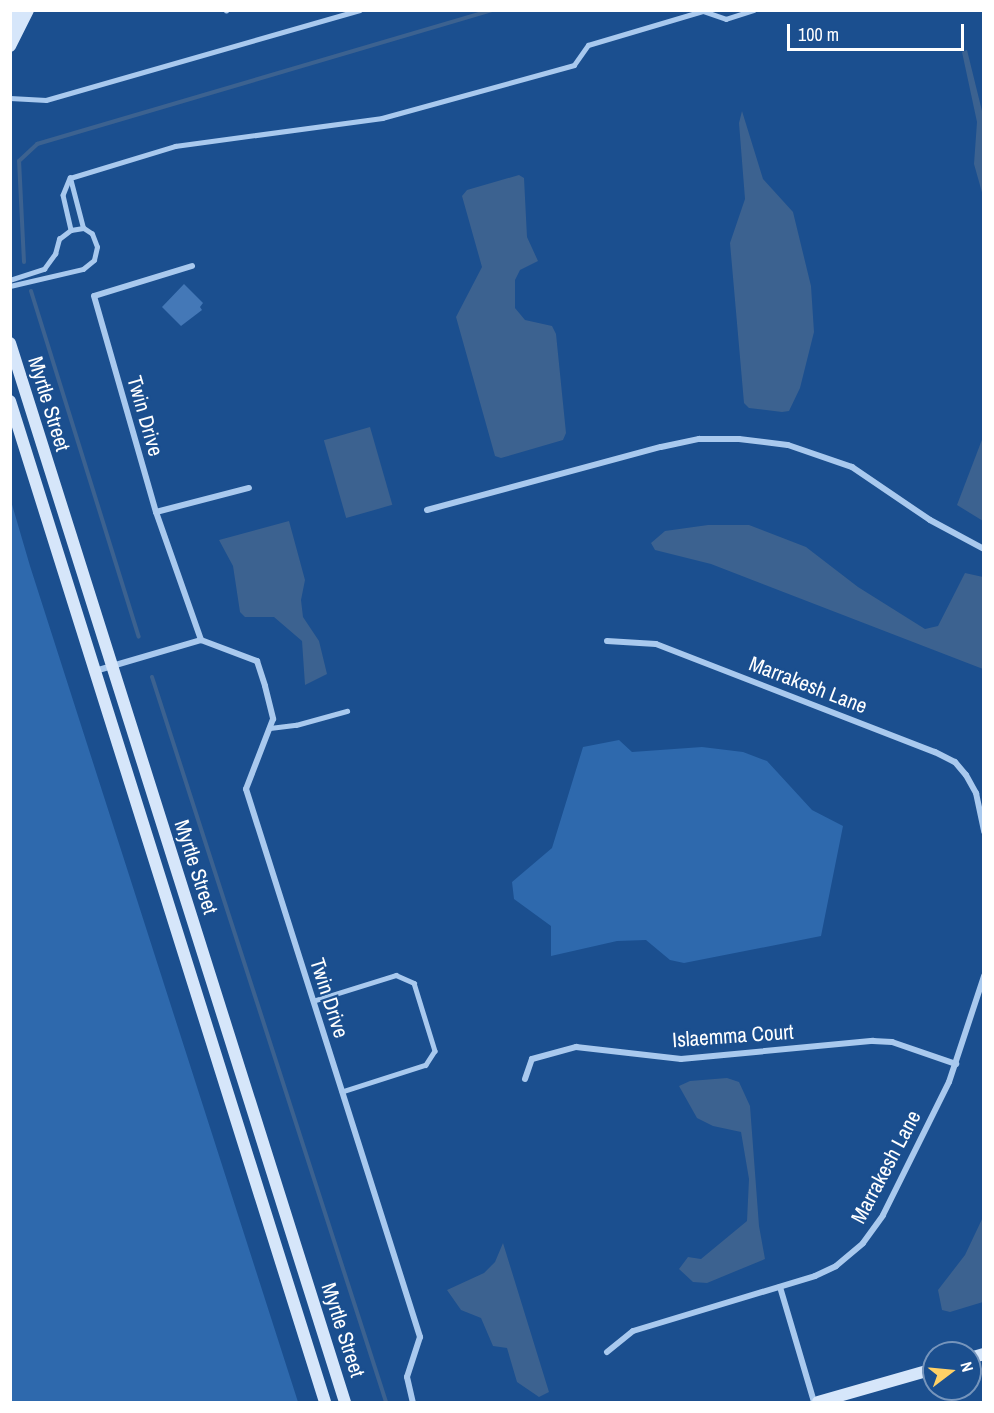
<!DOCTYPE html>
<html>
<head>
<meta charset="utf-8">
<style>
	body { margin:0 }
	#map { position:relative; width:994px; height:1413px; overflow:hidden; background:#1b4f8f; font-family:"Archivo Narrow",sans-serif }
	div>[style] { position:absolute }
	.green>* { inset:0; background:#2e69ad }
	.water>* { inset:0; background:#3c6290; transform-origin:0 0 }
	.stream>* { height:4px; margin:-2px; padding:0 2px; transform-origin:2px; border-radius:2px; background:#3c6290 }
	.building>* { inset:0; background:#4478b7 }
	.lane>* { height:4.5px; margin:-2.25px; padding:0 2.25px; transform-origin:2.25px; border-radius:2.25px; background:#a9c9ee }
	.street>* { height:6px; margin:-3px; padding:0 3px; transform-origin:3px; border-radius:3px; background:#a9c9ee }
	.secondary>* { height:12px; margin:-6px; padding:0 6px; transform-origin:6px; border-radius:6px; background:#d6e6fa }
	span { translate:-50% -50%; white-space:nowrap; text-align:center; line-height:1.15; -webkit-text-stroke:4.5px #1b4f8f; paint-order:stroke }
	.street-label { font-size:21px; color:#fff }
	.frame { position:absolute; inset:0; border:12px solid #fff; pointer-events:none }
	.north { position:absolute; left:922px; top:1341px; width:60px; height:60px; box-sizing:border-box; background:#1b4f8f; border:2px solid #7695bc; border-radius:50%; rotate:74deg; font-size:16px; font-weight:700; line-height:24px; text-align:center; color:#fff }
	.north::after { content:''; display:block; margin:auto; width:21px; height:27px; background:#ffd166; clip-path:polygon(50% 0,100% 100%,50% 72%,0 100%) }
	.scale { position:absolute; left:787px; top:24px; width:177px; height:27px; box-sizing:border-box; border:3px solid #fff; border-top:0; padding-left:8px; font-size:18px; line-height:21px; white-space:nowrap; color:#fff; -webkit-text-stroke:4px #1b4f8f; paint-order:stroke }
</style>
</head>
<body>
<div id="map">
	<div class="green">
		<i style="clip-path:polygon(11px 501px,30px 566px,298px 1402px,11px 1402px)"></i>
		<i style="clip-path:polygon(619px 740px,632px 752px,702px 747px,743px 752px,767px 761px,812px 810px,843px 826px,821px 936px,684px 963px,670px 960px,646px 940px,617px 941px,551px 956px,551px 926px,514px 899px,512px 882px,552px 848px,583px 747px)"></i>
	</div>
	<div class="water">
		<i style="clip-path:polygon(967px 50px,983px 115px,983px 196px,974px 164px,977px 122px,962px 52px)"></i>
		<i style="clip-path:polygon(742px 111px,763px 179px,793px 212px,811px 286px,814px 332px,800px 388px,789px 411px,782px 412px,749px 408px,744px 403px,730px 243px,745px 199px,739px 123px)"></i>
		<i style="clip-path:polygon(519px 175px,524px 178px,527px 237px,538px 261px,520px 270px,515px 280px,515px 308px,525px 320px,552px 326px,556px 334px,566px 433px,563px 440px,501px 458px,495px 456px,456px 317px,482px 267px,462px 196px,467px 190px)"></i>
		<i style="left:370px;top:427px;width:81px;height:48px;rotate:74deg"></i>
		<i style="clip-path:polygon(983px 437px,983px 521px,957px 505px)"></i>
		<i style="clip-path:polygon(289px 521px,305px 580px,301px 600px,303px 617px,319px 641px,327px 674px,305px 685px,302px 641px,274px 617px,245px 617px,240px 612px,233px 566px,219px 540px)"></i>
		<i style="clip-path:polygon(708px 525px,749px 525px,806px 547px,858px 587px,925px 629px,938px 626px,965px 573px,983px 577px,983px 669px,711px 564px,655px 550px,651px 543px,665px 531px)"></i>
		<i style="clip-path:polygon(727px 1078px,739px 1082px,750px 1106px,759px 1226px,765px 1259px,707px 1283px,693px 1282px,679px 1269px,688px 1257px,701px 1259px,747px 1221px,749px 1179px,741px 1132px,713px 1126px,697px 1118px,679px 1086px,690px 1081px)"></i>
		<i style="clip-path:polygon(983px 1217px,983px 1302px,950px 1312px,942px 1310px,938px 1290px,965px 1255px)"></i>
		<i style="clip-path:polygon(503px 1243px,549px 1392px,539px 1397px,517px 1382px,507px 1348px,493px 1346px,481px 1318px,461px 1310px,447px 1290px,484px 1273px,495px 1262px)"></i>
	</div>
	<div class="stream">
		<i style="left:24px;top:262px;width:101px;rotate:-92.8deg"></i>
		<i style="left:19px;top:161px;width:25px;rotate:-43deg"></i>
		<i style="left:37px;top:144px;width:475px;rotate:-16.4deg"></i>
		<i style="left:31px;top:291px;width:362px;rotate:72.7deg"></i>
		<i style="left:152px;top:677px;width:762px;rotate:72.11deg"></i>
	</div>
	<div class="building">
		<i style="clip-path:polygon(184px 284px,203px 303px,200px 307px,202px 310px,181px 326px,162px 307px)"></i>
	</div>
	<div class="lane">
		<i style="left:226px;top:11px;width:1px;rotate:-90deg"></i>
		<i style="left:10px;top:98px;width:36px;rotate:3deg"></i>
		<i style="left:46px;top:100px;width:326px;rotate:-16deg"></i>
		<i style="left:70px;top:178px;width:110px;rotate:-16.9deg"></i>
		<i style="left:175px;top:146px;width:209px;rotate:-7.7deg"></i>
		<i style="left:382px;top:118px;width:199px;rotate:-15.4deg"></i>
		<i style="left:574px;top:65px;width:24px;rotate:-55deg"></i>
		<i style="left:588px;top:45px;width:120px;rotate:-16.5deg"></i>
		<i style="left:703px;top:11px;width:24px;rotate:19deg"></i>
		<i style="left:726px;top:19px;width:29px;rotate:-18deg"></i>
		<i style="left:70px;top:178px;width:18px;rotate:112deg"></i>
		<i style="left:63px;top:195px;width:36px;rotate:77deg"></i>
		<i style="left:10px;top:280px;width:36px;rotate:-18deg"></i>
		<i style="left:44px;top:269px;width:19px;rotate:-54deg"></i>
		<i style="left:55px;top:254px;width:16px;rotate:-75deg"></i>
		<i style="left:59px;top:239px;width:15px;rotate:-37deg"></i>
		<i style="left:71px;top:230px;width:12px;rotate:-9deg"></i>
		<i style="left:10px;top:286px;width:75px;rotate:-13.1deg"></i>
		<i style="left:83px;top:269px;width:14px;rotate:-39deg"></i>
		<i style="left:94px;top:260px;width:13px;rotate:-77deg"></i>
		<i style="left:97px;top:247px;width:14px;rotate:-111deg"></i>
		<i style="left:92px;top:234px;width:11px;rotate:-146deg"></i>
		<i style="left:83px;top:228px;width:52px;rotate:-104.6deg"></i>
		<i style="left:270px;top:728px;width:26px;rotate:-7deg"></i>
		<i style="left:296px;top:725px;width:53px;rotate:-15.4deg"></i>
		<i style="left:313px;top:1001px;width:87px;rotate:-17.4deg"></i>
		<i style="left:396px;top:975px;width:20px;rotate:24deg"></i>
		<i style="left:414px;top:983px;width:71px;rotate:72.8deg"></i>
		<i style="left:435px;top:1051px;width:17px;rotate:123deg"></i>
		<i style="left:426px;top:1065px;width:88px;rotate:162.2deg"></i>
	</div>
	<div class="street">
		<i style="left:192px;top:266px;width:102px;rotate:163deg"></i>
		<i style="left:94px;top:296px;width:225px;rotate:74deg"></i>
		<i style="left:156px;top:512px;width:136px;rotate:70.6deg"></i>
		<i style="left:201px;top:640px;width:60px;rotate:20.6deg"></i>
		<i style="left:257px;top:661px;width:26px;rotate:72deg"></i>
		<i style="left:265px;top:686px;width:34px;rotate:76deg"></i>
		<i style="left:273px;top:719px;width:75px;rotate:111.1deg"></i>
		<i style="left:246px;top:789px;width:575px;rotate:72.38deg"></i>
		<i style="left:420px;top:1337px;width:42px;rotate:108deg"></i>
		<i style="left:407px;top:1377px;width:26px;rotate:77deg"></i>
		<i style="left:427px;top:510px;width:242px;rotate:-15.1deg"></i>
		<i style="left:661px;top:447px;width:39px;rotate:-12deg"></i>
		<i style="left:699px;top:439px;width:40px"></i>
		<i style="left:739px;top:439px;width:49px;rotate:7deg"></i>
		<i style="left:788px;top:445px;width:68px;rotate:19deg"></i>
		<i style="left:852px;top:467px;width:94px;rotate:34.2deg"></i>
		<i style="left:930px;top:520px;width:61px;rotate:28.2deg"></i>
		<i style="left:156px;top:512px;width:96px;rotate:-14.5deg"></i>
		<i style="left:607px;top:641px;width:49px;rotate:3.5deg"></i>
		<i style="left:656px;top:644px;width:299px;rotate:21.2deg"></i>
		<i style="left:935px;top:752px;width:22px;rotate:27deg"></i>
		<i style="left:955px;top:762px;width:17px;rotate:50deg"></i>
		<i style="left:966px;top:775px;width:21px;rotate:61deg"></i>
		<i style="left:976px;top:793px;width:40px;rotate:78deg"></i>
		<i style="left:95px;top:671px;width:110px;rotate:-16.3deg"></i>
		<i style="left:525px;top:1079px;width:21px;rotate:-71deg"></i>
		<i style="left:532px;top:1059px;width:46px;rotate:-15.3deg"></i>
		<i style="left:576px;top:1047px;width:106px;rotate:6.5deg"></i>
		<i style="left:681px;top:1059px;width:193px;rotate:-5.4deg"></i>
		<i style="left:873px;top:1041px;width:19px;rotate:3deg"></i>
		<i style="left:892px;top:1042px;width:68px;rotate:19deg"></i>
		<i style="left:780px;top:1287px;width:120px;rotate:73.5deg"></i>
		<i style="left:607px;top:1352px;width:33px;rotate:-39deg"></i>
		<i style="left:633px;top:1331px;width:190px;rotate:-16.8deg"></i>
		<i style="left:815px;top:1276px;width:23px;rotate:-25deg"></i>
		<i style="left:836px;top:1266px;width:35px;rotate:-40deg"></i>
		<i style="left:863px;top:1243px;width:34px;rotate:-54deg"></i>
		<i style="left:883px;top:1215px;width:148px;rotate:-63.6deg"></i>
		<i style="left:949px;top:1082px;width:112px;rotate:-71.7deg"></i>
	</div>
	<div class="secondary">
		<i style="left:10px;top:33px;width:24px;rotate:-73deg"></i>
		<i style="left:10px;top:46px;width:40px;rotate:-63.4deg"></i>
		<i style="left:10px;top:343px;width:1111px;rotate:72.45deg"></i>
		<i style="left:10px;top:401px;width:1049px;rotate:72.53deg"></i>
		<i style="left:970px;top:1358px;width:15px;rotate:-16deg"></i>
		<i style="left:818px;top:1402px;width:121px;rotate:-15.9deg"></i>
	</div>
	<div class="street-label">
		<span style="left:49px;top:404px;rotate:73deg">Myrtle Street</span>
		<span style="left:145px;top:416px;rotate:74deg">Twin Drive</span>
		<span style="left:808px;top:685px;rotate:21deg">Marrakesh Lane</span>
		<span style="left:196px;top:867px;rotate:72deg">Myrtle Street</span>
		<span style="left:329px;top:998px;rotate:72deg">Twin Drive</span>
		<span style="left:733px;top:1036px;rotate:-4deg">Islaemma Court</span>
		<span style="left:886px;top:1167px;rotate:-62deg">Marrakesh Lane</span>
		<span style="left:343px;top:1330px;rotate:72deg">Myrtle Street</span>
	</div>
	<div class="frame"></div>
	<div class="north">N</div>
	<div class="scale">100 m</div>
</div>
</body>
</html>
